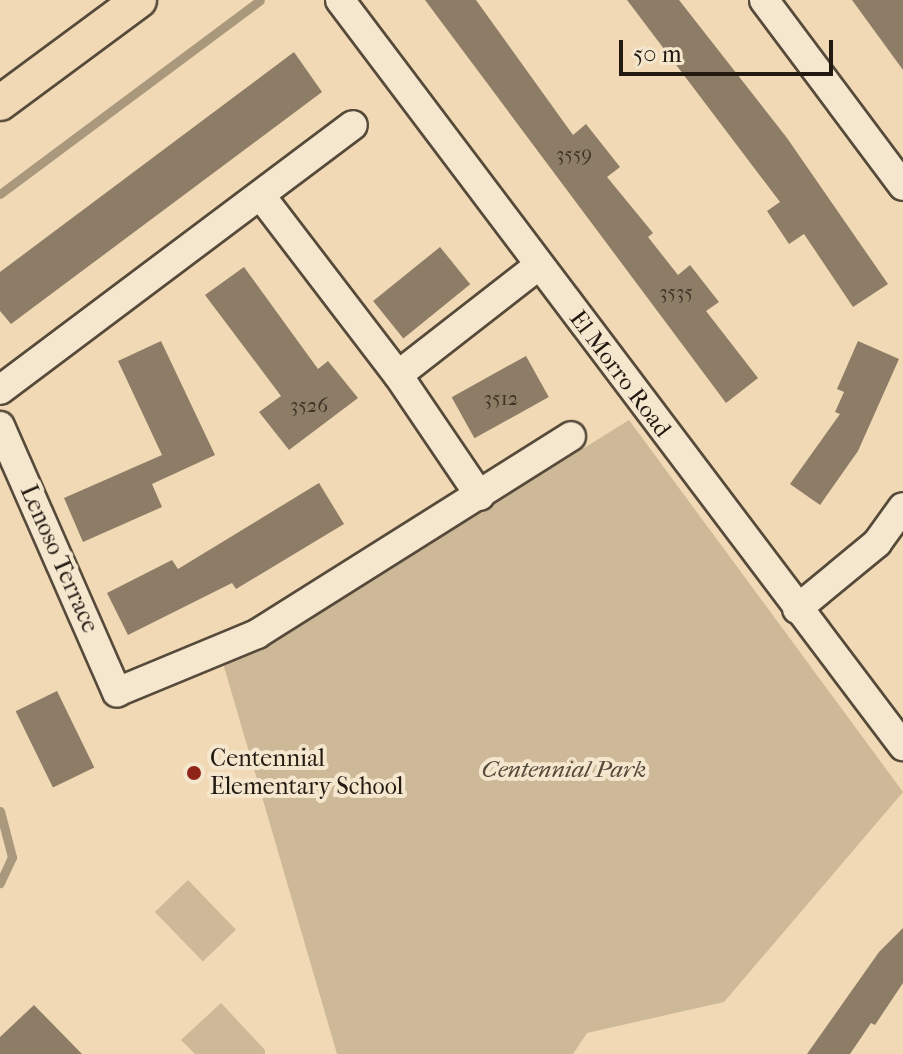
<!DOCTYPE html>
<html>
<head>
<meta charset="utf-8">
<style>
	body { margin:0 }
	#map { position:relative; width:903px; height:1054px; overflow:hidden; background:#f0d9b4; font-family:"IM FELL French Canon",serif }
	div>[style] { position:absolute }
	.green>* { inset:0; background:#cdb998; transform-origin:0 0 }
	.stream>* { height:9px; margin:-4.5px; padding:0 4.5px; transform-origin:4.5px; border-radius:4.5px; background:#aa987d }
	.building>* { inset:0; background:#8d7d66; transform-origin:0 0 }
	.roads { filter:drop-shadow(2px 0 #564a3a) drop-shadow(-2px 0 #564a3a) drop-shadow(0 2px #564a3a) drop-shadow(0 -2px #564a3a) }
	.minor>* { height:28px; margin:-14px; padding:0 14px; transform-origin:14px; border-radius:14px; background:#f5e6ce }
	.major>* { height:34px; margin:-17px; padding:0 17px; transform-origin:17px; border-radius:17px; background:#f0d9b4 }
	.dots>* { width:22px; height:22px; translate:-50% -50%; box-sizing:border-box; border:4px solid #f5e6ce; border-radius:50% }
	span { translate:-50% -50%; white-space:nowrap; text-align:center; line-height:1.15; -webkit-text-stroke:8px #f5e6ce; paint-order:stroke }
	.number-label { font-size:20px; color:#3d3326 }
	.number-label span { -webkit-text-stroke-width:0 }
	.street-label { font-size:24px; color:#221a11 }
	.poi-label { font-size:24px; color:#221a11 }
	.left { translate:0 -50%; text-align:left }
	.park-label { font-size:24px; color:#554a3a; font-style:italic }
	.scale { position:absolute; left:619px; top:40px; width:214px; height:36px; box-sizing:border-box; border:4px solid #221a11; border-top:0; padding-left:10px; font-size:24px; line-height:28px; white-space:nowrap; color:#221a11; -webkit-text-stroke:6px #f5e6ce; paint-order:stroke }
</style>
</head>
<body>
<div id="map">
	<div class="green">
		<i style="clip-path:polygon(629px 420px,903px 792px,724px 1002px,587px 1033px,573px 1054px,337px 1054px,223px 663px,313px 617px)"></i>
		<i style="left:188px;top:880px;width:69px;height:46px;rotate:46deg"></i>
		<i style="clip-path:polygon(221px 1003px,265px 1050px,265px 1054px,195px 1054px,181px 1040px)"></i>
	</div>
	<div class="stream">
		<i style="left:0;top:194px;width:324px;rotate:-36.7deg"></i>
		<i style="left:0;top:811px;width:48px;rotate:75.4deg"></i>
		<i style="left:12px;top:857px;width:29px;rotate:115deg"></i>
	</div>
	<div class="building">
		<i style="clip-path:polygon(425px 0,476px 0,573px 135px,586px 124px,620px 167px,607px 177px,653px 233px,648px 237px,678px 275px,690px 265px,719px 302px,706px 311px,758px 378px,726px 403px)"></i>
		<i style="clip-path:polygon(627px 0,679px 0,787px 138px,888px 284px,853px 307px,804px 234px,789px 244px,767px 211px,780px 202px)"></i>
		<i style="clip-path:polygon(852px 0,903px 0,903px 70px)"></i>
		<i style="clip-path:polygon(294px 52px,322px 92px,11px 324px,0 311px,0 272px)"></i>
		<i style="left:440px;top:247px;width:48px;height:86px;rotate:51deg"></i>
		<i style="clip-path:polygon(244px 267px,318px 369px,328px 361px,358px 398px,289px 450px,259px 412px,281px 396px,205px 295px)"></i>
		<i style="clip-path:polygon(161px 341px,215px 455px,152px 484px,162px 507px,83px 542px,64px 498px,162px 455px,118px 361px)"></i>
		<i style="clip-path:polygon(858px 341px,899px 359px,858px 451px,820px 505px,790px 484px,840px 414px,835px 412px,844px 392px,837px 389px)"></i>
		<i style="left:526px;top:356px;width:47px;height:85px;rotate:61deg"></i>
		<i style="clip-path:polygon(319px 483px,344px 524px,236px 589px,232px 583px,128px 635px,107px 593px,172px 560px,178px 569px)"></i>
		<i style="left:57px;top:691px;width:85px;height:46px;rotate:64deg"></i>
		<i style="clip-path:polygon(903px 928px,903px 983px,875px 1025px,871px 1023px,850px 1054px,807px 1054px,879px 952px)"></i>
		<i style="clip-path:polygon(34px 1005px,82px 1054px,0 1054px,0 1037px)"></i>
	</div>
	<div class="roads">
		<div class="minor">
			<i style="left:340px;top:0;width:935px;rotate:52.96deg"></i>
			<i style="left:764px;top:0;width:232px;rotate:53.2deg"></i>
			<i style="left:261px;top:196px;width:225px;rotate:52.6deg"></i>
			<i style="left:398px;top:375px;width:146px;rotate:55.9deg"></i>
			<i style="left:398px;top:375px;width:177px;rotate:-37.9deg"></i>
			<i style="left:0;top:390px;width:441px;rotate:-36.9deg"></i>
			<i style="left:0;top:426px;width:291px;rotate:66.3deg"></i>
			<i style="left:117px;top:692px;width:152px;rotate:-22.5deg"></i>
			<i style="left:257px;top:634px;width:371px;rotate:-32.2deg"></i>
			<i style="left:797px;top:609px;width:104px;rotate:-39.5deg"></i>
			<i style="left:877px;top:543px;width:44px;rotate:-54.2deg"></i>
		</div>
		<div class="major">
			<i style="left:0;top:103px;width:173px;rotate:-36.5deg"></i>
		</div>
	</div>
	<div class="dots">
		<i style="left:194px;top:773px;background:#8f2418"></i>
	</div>
	<div class="number-label">
		<span style="left:574px;top:154px">3559</span>
		<span style="left:676px;top:292px">3535</span>
		<span style="left:501px;top:398px">3512</span>
		<span style="left:309px;top:405px">3526</span>
	</div>
	<div class="street-label">
		<span style="left:620px;top:374px;rotate:53deg">El Morro Road</span>
		<span style="left:59px;top:559px;rotate:66deg">Lenoso Terrace</span>
	</div>
	<div class="poi-label">
		<span class="left" style="left:210px;top:773px">Centennial<br>Elementary School</span>
	</div>
	<div class="park-label">
		<span style="left:564px;top:770px">Centennial Park</span>
	</div>
	<div class="scale">50 m</div>
</div>
</body>
</html>
